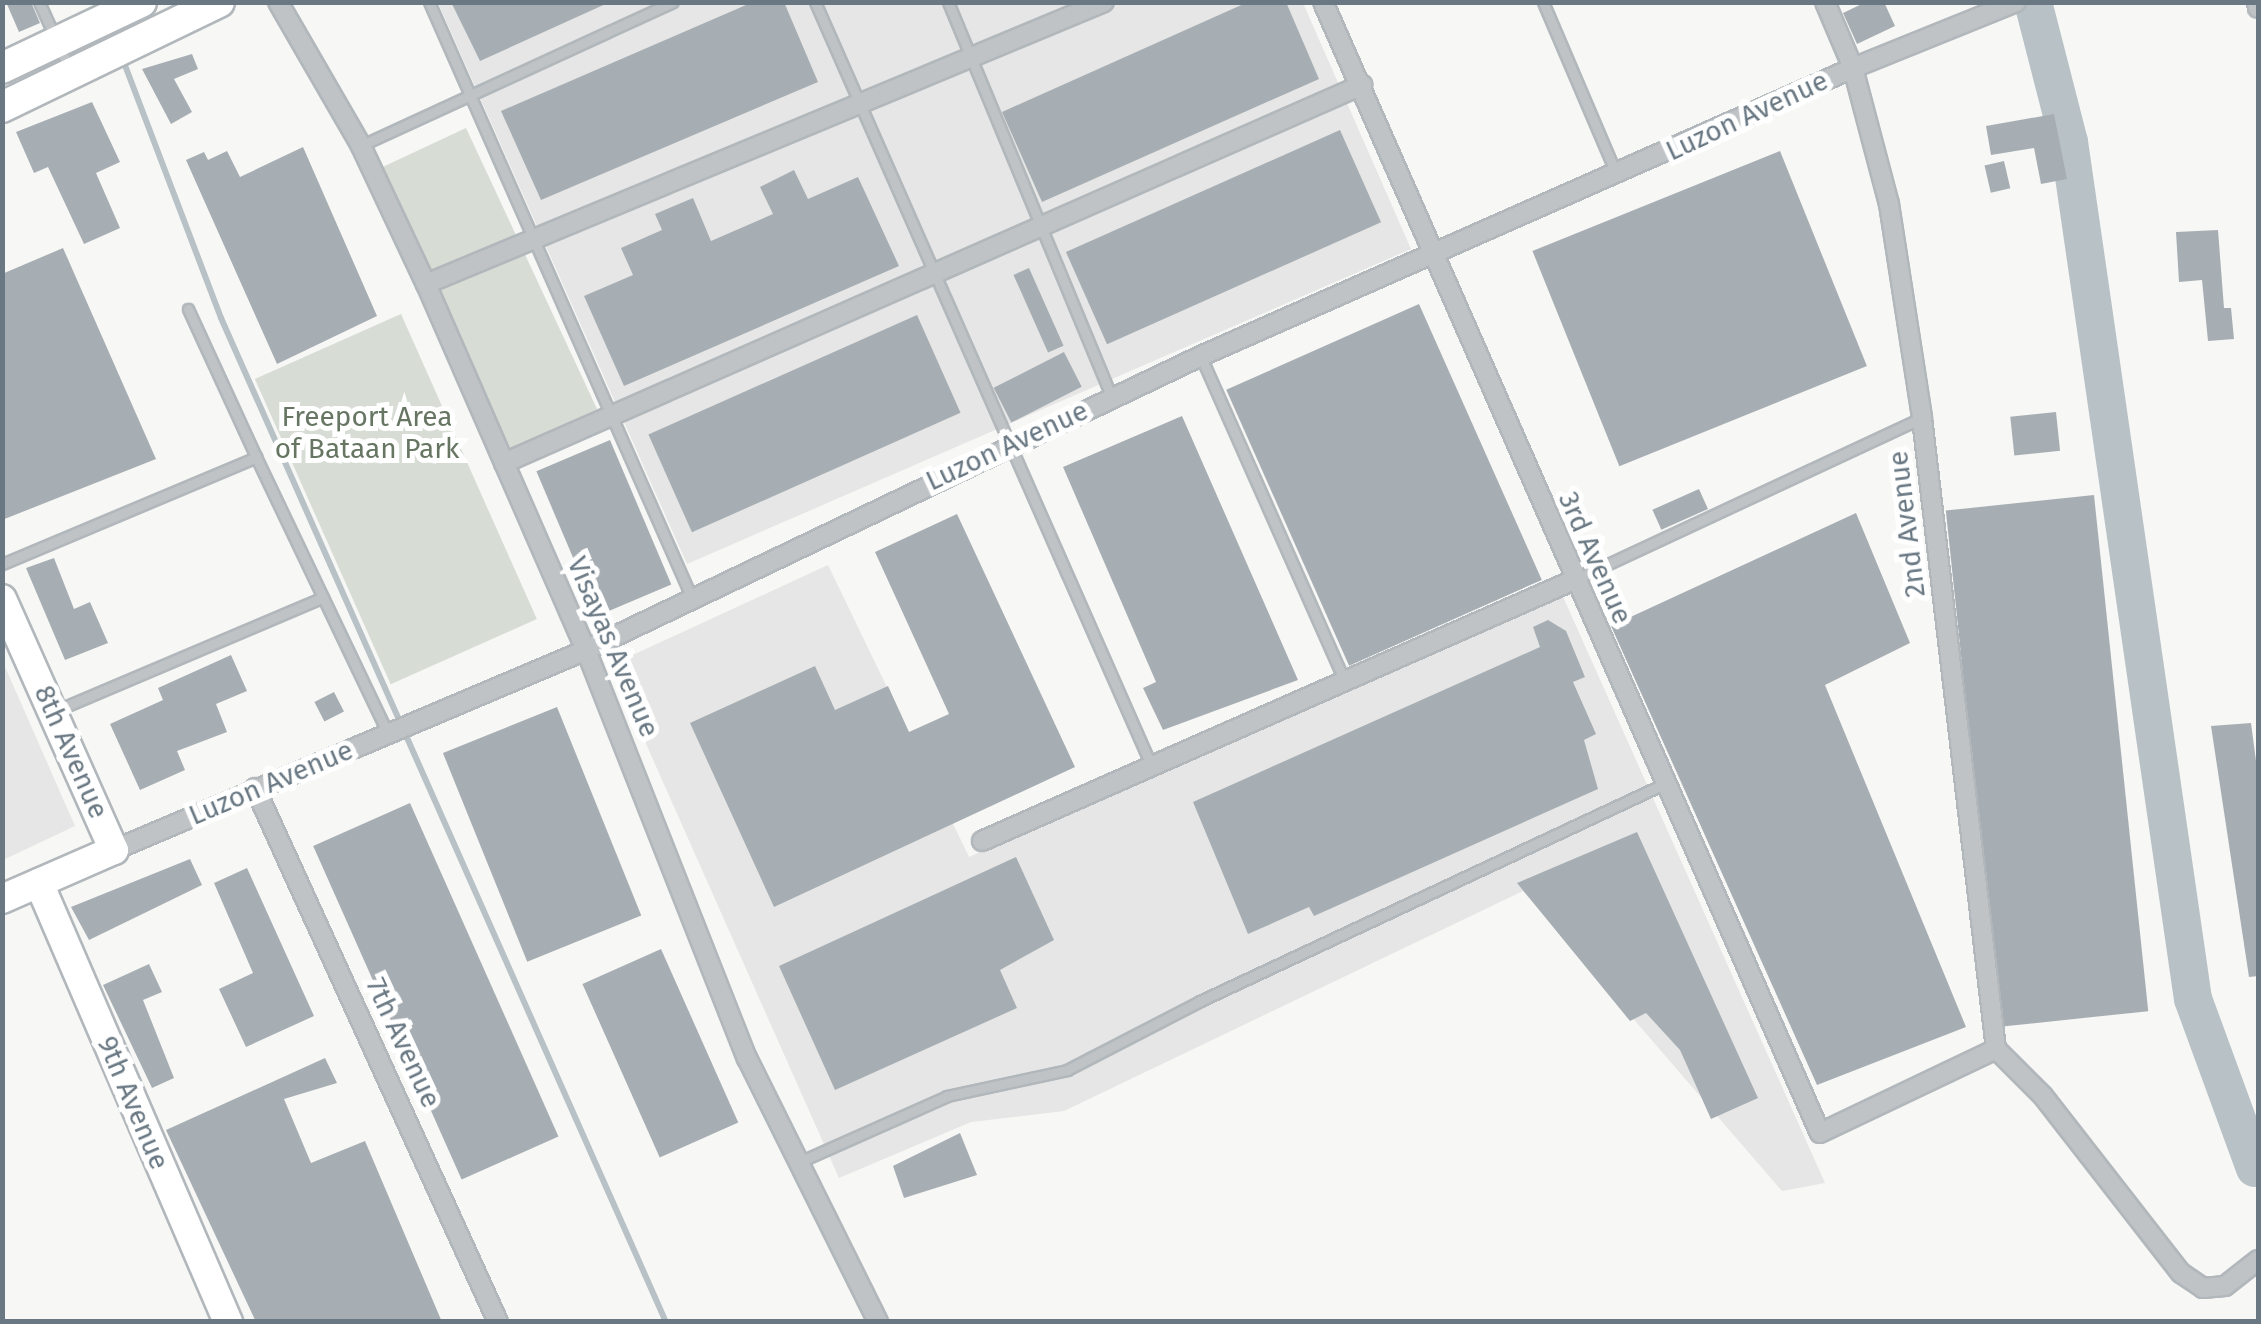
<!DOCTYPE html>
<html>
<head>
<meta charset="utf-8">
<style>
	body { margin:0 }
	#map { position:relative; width:2261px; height:1324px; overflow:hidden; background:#f7f7f5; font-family:"Fira Sans",sans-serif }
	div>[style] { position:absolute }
	.built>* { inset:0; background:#e5e6e5 }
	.green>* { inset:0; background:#d7dcd5; transform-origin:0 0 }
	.stream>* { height:6px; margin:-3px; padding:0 3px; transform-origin:3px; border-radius:3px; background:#b8c2c6 }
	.river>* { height:38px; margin:-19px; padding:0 19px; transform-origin:19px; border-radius:19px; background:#b8c2c6 }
	.building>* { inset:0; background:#a7aeb3; transform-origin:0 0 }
	.roads { filter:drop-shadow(2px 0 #b1b7bb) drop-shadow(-2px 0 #b1b7bb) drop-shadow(0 2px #b1b7bb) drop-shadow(0 -2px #b1b7bb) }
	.lane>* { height:9px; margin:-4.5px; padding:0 4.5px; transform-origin:4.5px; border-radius:4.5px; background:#bfc3c6 }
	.street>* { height:18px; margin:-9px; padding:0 9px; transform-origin:9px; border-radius:9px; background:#bfc3c6 }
	.secondary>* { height:28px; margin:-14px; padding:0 14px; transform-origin:14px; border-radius:14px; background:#fff }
	.primary>* { height:30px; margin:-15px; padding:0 15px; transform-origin:15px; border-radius:15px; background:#fff }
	span { translate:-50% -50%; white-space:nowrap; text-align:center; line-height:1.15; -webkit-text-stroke:10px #fff; paint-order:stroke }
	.street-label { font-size:28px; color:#697883 }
	.park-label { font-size:28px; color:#677663 }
	.frame { position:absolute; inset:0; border:5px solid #697883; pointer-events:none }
</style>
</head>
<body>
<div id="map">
	<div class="built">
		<i style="clip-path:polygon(438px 3px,1303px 3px,1411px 249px,687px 564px)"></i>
		<i style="clip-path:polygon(828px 565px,969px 857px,1560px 590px,1825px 1183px,1782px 1191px,1523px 891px,1064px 1111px,971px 1122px,839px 1178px,611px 665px)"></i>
		<i style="clip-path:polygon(2px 660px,75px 826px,3px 860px,2px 860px)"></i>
	</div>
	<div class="green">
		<i style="left:466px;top:128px;width:310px;height:95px;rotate:65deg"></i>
		<i style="left:401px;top:314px;width:334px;height:160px;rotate:66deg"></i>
	</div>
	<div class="stream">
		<i style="left:123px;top:60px;width:276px;rotate:69.2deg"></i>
		<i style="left:221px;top:318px;width:1098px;rotate:66.1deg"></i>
	</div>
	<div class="river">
		<i style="left:2033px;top:2px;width:145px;rotate:75.6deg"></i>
		<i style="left:2069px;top:142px;width:866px;rotate:81.77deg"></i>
		<i style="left:2193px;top:999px;width:180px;rotate:69.9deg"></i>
	</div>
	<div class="building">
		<i style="clip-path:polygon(6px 2px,31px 2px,40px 23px,19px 32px)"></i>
		<i style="clip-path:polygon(451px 2px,610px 2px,480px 61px)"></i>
		<i style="clip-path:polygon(753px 2px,784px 2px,818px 82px,541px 200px,501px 111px)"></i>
		<i style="clip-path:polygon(1248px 2px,1286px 2px,1319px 79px,1042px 202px,1002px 112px)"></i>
		<i style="clip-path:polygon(1866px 2px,1884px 2px,1895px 26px,1857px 44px,1843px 13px)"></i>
		<i style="clip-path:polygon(192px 54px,198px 69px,174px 79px,192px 112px,171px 124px,142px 69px)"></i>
		<i style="clip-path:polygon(92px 102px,120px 162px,96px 173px,120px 228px,84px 244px,48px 167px,34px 173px,16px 132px)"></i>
		<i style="clip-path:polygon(2054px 114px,2067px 179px,2041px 184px,2034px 148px,1991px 155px,1986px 126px)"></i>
		<i style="left:1340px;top:130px;width:101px;height:300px;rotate:66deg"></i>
		<i style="clip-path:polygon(303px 147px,377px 316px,277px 364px,186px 160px,204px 152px,208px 160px,227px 151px,240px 177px)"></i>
		<i style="left:1780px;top:151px;width:232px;height:267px;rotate:68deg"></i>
		<i style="left:2004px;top:161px;width:28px;height:20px;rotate:77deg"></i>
		<i style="clip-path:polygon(794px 170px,808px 199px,858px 177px,899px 266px,624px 386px,584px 296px,633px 275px,621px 248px,662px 230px,655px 214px,693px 198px,711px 241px,773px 214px,760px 187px)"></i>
		<i style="clip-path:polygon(2218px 230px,2224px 308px,2231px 308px,2234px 339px,2208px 341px,2202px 280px,2179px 282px,2176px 232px)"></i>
		<i style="clip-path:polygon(63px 248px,156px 459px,2px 520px,2px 274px)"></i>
		<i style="left:1029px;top:268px;width:85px;height:17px;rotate:66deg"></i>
		<i style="left:1419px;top:304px;width:302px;height:211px;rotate:66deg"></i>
		<i style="left:917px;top:315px;width:107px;height:294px;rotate:66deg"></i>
		<i style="left:1064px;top:352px;width:39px;height:79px;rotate:63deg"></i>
		<i style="left:2056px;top:412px;width:39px;height:46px;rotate:84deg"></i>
		<i style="clip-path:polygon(1182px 416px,1298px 680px,1163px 730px,1143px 688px,1156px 682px,1063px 467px)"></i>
		<i style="left:610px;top:440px;width:157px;height:80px;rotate:67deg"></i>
		<i style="left:1699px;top:489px;width:22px;height:51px;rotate:66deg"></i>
		<i style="left:2094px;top:495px;width:519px;height:149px;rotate:84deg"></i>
		<i style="clip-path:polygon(1856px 513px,1910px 643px,1825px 685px,1966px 1027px,1817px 1085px,1611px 626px)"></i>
		<i style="clip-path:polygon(957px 514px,1075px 767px,774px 907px,690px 723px,815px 666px,835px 710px,888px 686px,909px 732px,949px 714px,875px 552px)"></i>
		<i style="clip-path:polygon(54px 558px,74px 609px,90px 602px,108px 643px,65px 660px,26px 568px)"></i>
		<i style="clip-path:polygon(1548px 620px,1566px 631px,1585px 677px,1573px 682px,1596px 734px,1584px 740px,1598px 789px,1314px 916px,1309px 907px,1248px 934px,1193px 802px,1540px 647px,1533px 627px)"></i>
		<i style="clip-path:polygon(231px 655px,247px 691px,216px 704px,227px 732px,177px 751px,185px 770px,140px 790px,110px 724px,163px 700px,158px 688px)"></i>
		<i style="left:334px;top:692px;width:22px;height:22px;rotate:63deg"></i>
		<i style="left:557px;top:707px;width:225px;height:123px;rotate:68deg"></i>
		<i style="clip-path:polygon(2251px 723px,2258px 776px,2258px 976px,2249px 977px,2211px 726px)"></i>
		<i style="left:410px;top:803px;width:365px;height:106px;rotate:66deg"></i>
		<i style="clip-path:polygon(1637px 832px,1758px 1098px,1711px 1119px,1680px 1050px,1646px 1013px,1630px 1021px,1517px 883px)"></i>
		<i style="clip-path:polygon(1016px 857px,1054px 940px,1000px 970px,1017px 1008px,835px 1090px,779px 966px)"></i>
		<i style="clip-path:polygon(190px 859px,202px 885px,89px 940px,71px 907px)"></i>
		<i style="clip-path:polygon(247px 868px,314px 1016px,246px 1047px,219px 989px,253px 973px,214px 883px)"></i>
		<i style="left:661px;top:949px;width:190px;height:86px;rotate:66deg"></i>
		<i style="clip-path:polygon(149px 964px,162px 992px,143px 1000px,174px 1078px,152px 1088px,103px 985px)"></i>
		<i style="clip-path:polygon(325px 1058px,337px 1083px,284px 1099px,311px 1163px,365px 1141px,442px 1322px,256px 1322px,166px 1130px)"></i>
		<i style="clip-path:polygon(960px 1133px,977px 1175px,904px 1198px,893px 1166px)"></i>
	</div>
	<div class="roads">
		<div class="lane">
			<i style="left:39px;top:2px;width:72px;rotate:65.6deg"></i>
			<i style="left:429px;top:2px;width:649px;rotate:66.2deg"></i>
			<i style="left:815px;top:2px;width:836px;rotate:66.23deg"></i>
			<i style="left:948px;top:2px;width:428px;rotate:67.5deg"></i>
			<i style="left:1543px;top:2px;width:186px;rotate:66.9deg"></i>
			<i style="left:362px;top:145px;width:342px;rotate:-24.7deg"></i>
			<i style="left:188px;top:309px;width:163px;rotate:65.3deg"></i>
			<i style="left:1201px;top:357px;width:355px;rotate:66.1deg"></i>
			<i style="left:2px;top:564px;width:276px;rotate:-22.8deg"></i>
			<i style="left:256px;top:457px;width:307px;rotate:64.5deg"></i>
			<i style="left:1576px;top:579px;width:382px;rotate:-25deg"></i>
			<i style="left:55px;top:711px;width:291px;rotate:-23deg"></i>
			<i style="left:799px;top:1162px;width:162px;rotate:-24deg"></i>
			<i style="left:947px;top:1096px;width:123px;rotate:-12.2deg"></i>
			<i style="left:1067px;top:1070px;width:150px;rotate:-27.4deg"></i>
			<i style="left:1200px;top:1001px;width:514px;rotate:-25.07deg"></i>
		</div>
		<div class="street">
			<i style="left:278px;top:2px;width:166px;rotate:60deg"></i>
			<i style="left:361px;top:146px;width:153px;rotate:64.8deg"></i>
			<i style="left:426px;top:284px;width:399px;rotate:66.4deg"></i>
			<i style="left:586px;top:650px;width:439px;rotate:68.5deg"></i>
			<i style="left:747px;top:1058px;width:295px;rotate:63.6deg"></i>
			<i style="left:1323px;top:2px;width:1235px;rotate:66.28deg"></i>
			<i style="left:1820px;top:1133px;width:195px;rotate:-25.5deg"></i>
			<i style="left:1996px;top:1049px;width:66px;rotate:45deg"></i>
			<i style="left:2043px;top:1096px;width:224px;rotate:52.1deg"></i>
			<i style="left:2181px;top:1273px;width:27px;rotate:34deg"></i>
			<i style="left:2203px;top:1288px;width:22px;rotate:-5deg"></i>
			<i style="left:2225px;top:1286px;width:42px;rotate:-38.2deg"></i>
			<i style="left:1825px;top:2px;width:72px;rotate:67deg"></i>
			<i style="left:1853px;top:68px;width:141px;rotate:75.2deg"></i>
			<i style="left:1889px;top:204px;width:217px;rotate:81.2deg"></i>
			<i style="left:1922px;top:418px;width:635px;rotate:83.31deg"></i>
			<i style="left:2257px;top:2px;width:6px;rotate:81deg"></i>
			<i style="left:426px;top:284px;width:734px;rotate:-22.58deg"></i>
			<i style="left:504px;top:463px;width:938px;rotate:-23.78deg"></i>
			<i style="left:255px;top:788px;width:587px;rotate:65.53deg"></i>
			<i style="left:982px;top:841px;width:647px;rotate:-23.79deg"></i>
			<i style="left:114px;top:850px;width:513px;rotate:-22.96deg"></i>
			<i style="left:586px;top:650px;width:682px;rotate:-25.55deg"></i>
			<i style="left:1201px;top:356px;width:713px;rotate:-23.83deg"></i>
			<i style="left:1853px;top:68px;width:176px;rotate:-22deg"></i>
		</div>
		<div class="secondary">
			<i style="left:2px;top:599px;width:275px;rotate:66deg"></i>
			<i style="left:114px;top:850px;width:122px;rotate:156.4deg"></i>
			<i style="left:39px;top:883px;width:478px;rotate:66.7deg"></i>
		</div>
		<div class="primary">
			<i style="left:2px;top:68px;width:154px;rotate:-25.4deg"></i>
			<i style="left:2px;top:107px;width:241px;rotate:-25.8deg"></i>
		</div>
	</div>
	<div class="street-label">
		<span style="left:1747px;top:116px;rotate:-25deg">Luzon Avenue</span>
		<span style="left:1007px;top:446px;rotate:-25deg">Luzon Avenue</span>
		<span style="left:1907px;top:524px;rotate:-97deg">2nd Avenue</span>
		<span style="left:1595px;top:558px;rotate:66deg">3rd Avenue</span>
		<span style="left:613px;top:647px;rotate:67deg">Visayas Avenue</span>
		<span style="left:71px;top:752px;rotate:66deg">8th Avenue</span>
		<span style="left:271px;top:783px;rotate:-23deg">Luzon Avenue</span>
		<span style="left:403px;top:1043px;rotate:65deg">7th Avenue</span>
		<span style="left:133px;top:1103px;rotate:67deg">9th Avenue</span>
	</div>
	<div class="park-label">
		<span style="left:367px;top:433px">Freeport Area<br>of Bataan Park</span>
	</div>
	<div class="frame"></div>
</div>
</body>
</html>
